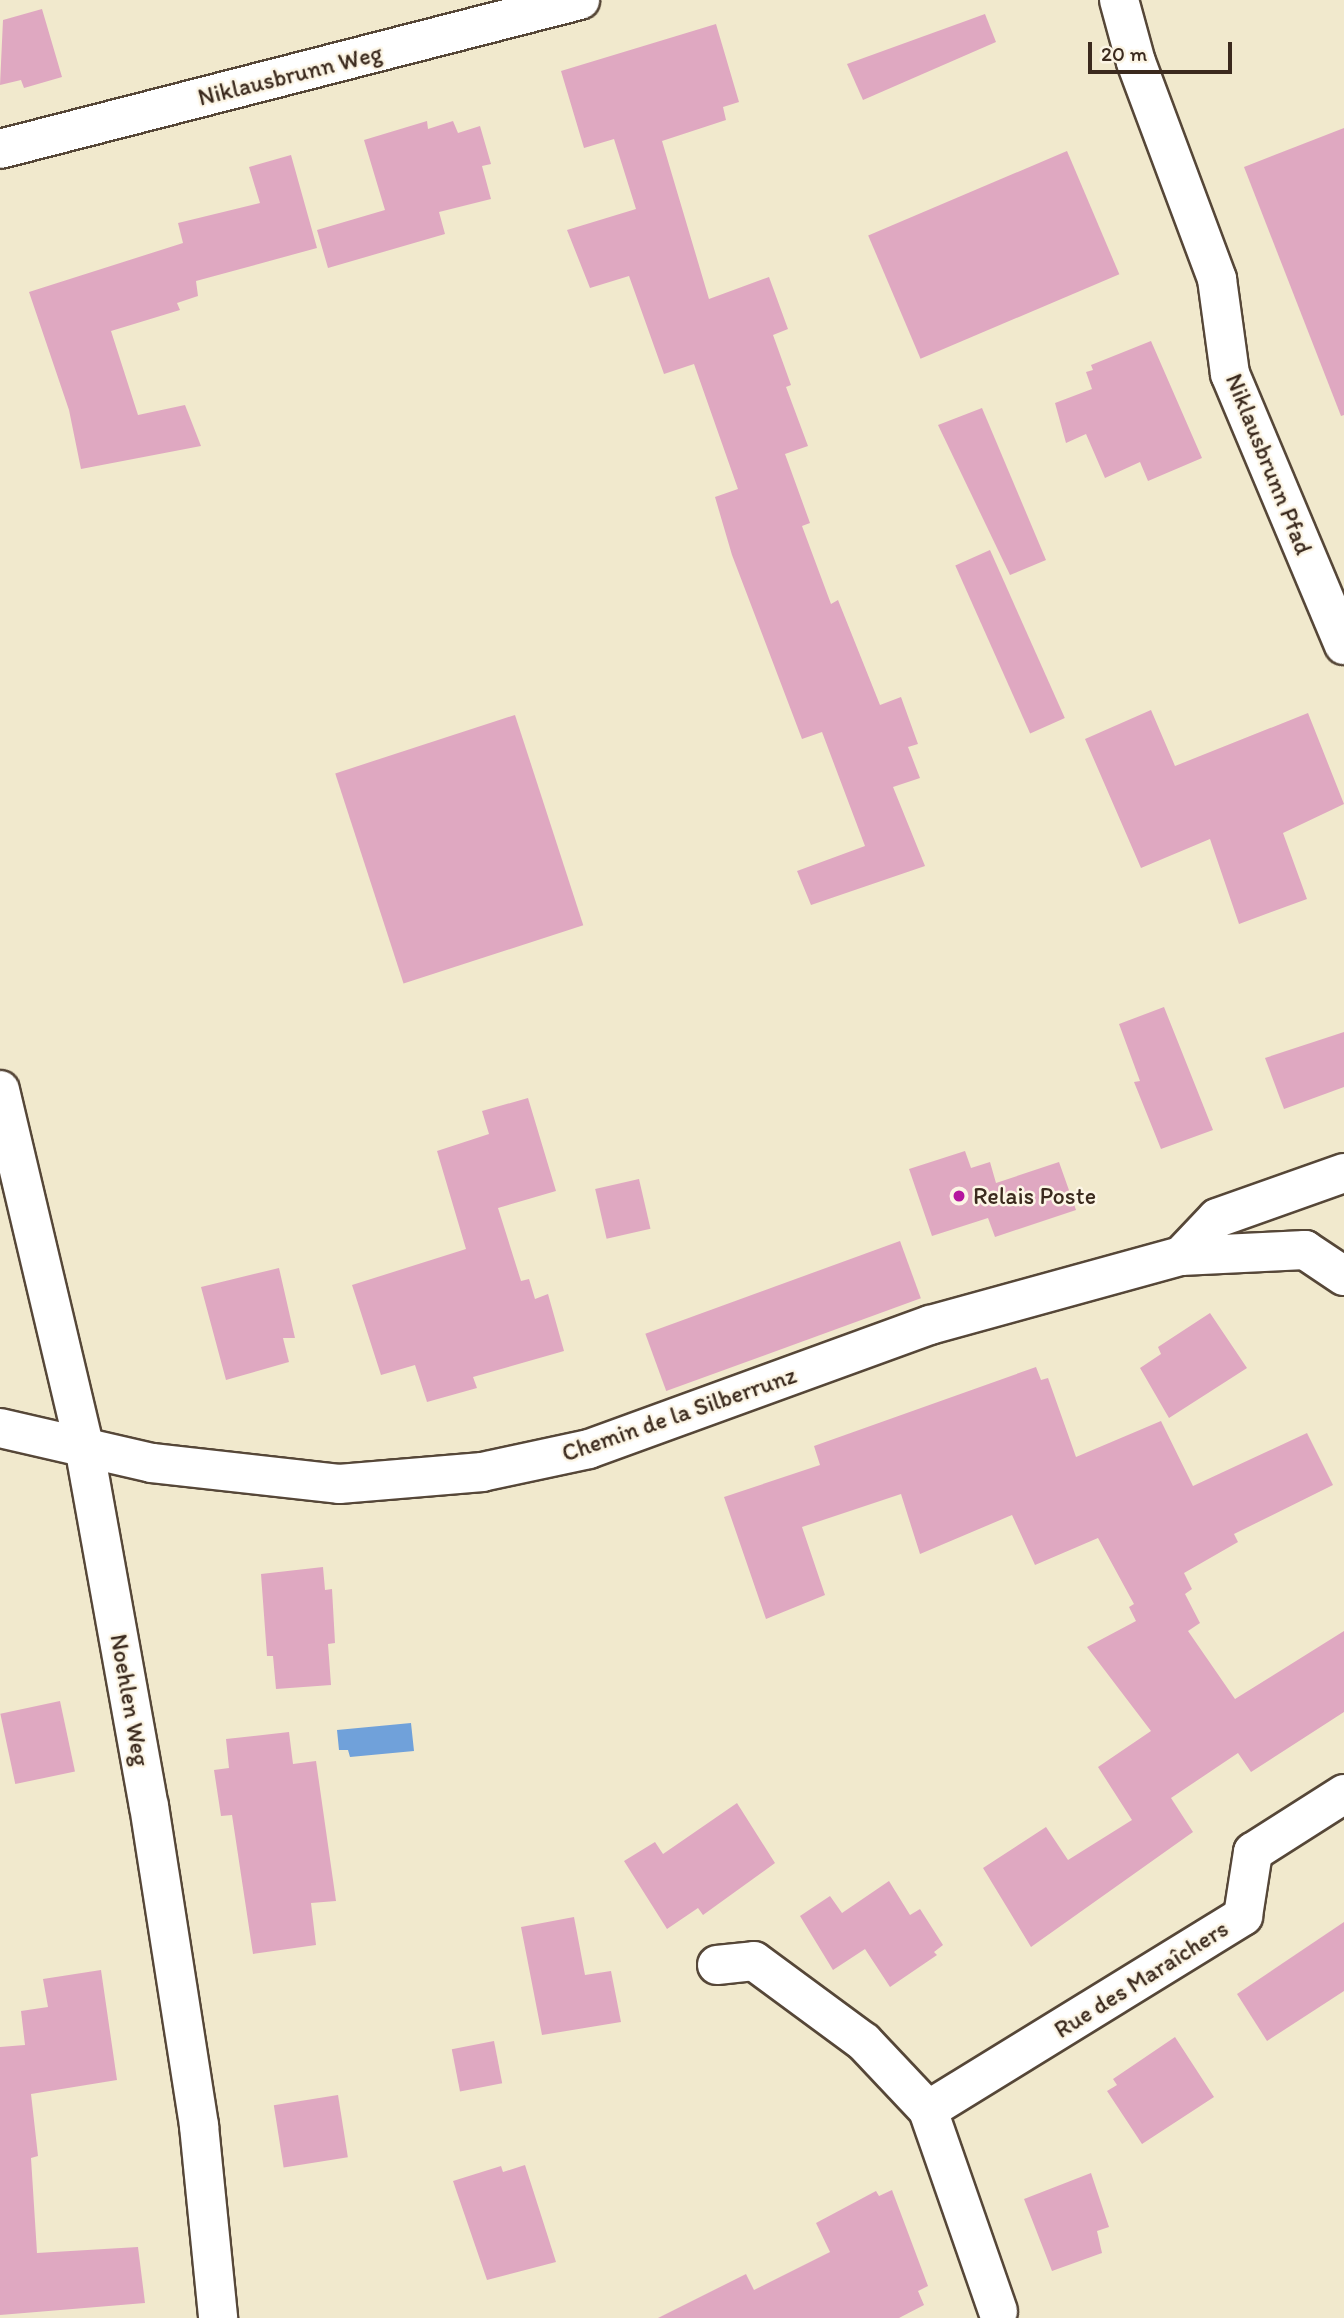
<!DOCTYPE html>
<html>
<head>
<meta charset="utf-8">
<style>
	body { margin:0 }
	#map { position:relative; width:1344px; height:2318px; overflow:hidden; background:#f1e9cd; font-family:Itim,sans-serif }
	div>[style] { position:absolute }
	.water>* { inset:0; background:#70a1da }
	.building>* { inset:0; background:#dfa8c1; transform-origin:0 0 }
	.roads { filter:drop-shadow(2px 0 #564738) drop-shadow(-2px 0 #564738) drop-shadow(0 2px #564738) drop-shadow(0 -2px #564738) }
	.street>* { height:38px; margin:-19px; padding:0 19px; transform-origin:19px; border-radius:19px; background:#fff }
	.dots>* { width:19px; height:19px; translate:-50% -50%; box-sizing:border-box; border:4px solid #fcf5e5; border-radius:50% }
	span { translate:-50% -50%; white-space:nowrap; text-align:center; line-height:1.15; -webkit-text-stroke:5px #fcf5e5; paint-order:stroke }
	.street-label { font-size:24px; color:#3b2a1e }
	.poi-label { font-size:24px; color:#3b2a1e }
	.left { translate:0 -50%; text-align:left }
	.scale { position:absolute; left:1088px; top:42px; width:144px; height:32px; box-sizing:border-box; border:4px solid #3b2a1e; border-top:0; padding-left:9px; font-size:21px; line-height:24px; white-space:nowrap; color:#3b2a1e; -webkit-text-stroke:5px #fcf5e5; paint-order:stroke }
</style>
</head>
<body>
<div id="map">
	<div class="water">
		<i style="clip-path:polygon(411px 1723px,414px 1751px,350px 1757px,348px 1750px,339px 1750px,337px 1730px)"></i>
	</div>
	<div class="building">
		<i style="clip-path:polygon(42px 9px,62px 77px,24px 88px,21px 80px,0 85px,3px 20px)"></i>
		<i style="clip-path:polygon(985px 14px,996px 42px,863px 100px,847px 64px)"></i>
		<i style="clip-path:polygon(716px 24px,739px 102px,723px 107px,726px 120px,662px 141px,709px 299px,769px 277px,788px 329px,773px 335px,791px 385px,786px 387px,808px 446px,785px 454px,810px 523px,802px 526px,831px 604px,838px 600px,880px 705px,901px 697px,918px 744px,908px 747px,920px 778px,893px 787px,925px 866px,811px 905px,797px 871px,865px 846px,822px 732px,802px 739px,732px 555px,715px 497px,738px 489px,694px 364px,664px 374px,629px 276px,590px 288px,567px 230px,636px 209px,614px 139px,584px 148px,561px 71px)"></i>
		<i style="clip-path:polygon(427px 121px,428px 129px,453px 121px,458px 133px,480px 126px,491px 164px,482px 166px,491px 199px,439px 212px,445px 234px,328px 268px,317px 230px,385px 210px,364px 140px)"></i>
		<i style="clip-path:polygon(1344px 128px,1344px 415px,1341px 416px,1244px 167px)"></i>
		<i style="left:1067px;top:151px;width:134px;height:216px;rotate:67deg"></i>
		<i style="clip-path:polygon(291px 155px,317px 248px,196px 281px,198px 296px,177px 303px,180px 310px,111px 331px,138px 415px,185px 405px,201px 446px,81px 469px,69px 410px,29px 292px,183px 243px,178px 223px,260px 203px,249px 167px)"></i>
		<i style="clip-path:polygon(1151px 341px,1202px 458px,1148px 481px,1140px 462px,1105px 478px,1086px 434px,1066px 443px,1055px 403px,1092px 389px,1086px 372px,1093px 370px,1091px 365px)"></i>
		<i style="clip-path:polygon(982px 408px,1046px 560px,1010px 575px,938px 425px)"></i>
		<i style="left:990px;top:550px;width:184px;height:38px;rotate:66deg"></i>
		<i style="clip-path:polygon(1151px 710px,1175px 766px,1308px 713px,1344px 804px,1283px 833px,1307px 899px,1239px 924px,1210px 839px,1141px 868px,1085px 739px)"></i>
		<i style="left:515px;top:715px;width:221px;height:189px;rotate:72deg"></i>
		<i style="clip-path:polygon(1164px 1007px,1213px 1130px,1161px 1149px,1134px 1082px,1140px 1081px,1119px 1024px)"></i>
		<i style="clip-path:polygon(1344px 1032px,1344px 1087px,1284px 1109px,1265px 1058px)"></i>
		<i style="clip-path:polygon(528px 1098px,556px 1191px,498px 1208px,521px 1281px,529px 1279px,535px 1299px,548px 1294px,564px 1351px,473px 1377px,477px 1388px,427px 1402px,415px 1365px,381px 1375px,352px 1285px,466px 1249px,437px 1151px,489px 1134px,482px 1111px)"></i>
		<i style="clip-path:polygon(965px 1151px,971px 1168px,990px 1162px,996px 1183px,1059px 1162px,1076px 1210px,995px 1237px,988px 1218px,932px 1236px,909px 1169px)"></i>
		<i style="left:639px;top:1179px;width:51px;height:45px;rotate:77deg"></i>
		<i style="left:900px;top:1241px;width:61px;height:271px;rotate:70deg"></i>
		<i style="clip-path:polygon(279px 1268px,295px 1338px,283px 1338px,289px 1362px,226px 1380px,201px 1287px)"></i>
		<i style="clip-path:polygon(1210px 1313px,1247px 1368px,1169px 1418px,1140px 1368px,1161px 1354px,1158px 1347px)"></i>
		<i style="clip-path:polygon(1036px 1367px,1041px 1380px,1048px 1378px,1076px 1457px,1161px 1421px,1193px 1486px,1307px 1433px,1333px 1485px,1234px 1534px,1238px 1542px,1184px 1573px,1192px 1589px,1185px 1594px,1200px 1623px,1188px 1631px,1235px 1699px,1344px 1631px,1344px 1712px,1251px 1772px,1238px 1753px,1171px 1798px,1193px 1832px,1031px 1947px,983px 1868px,1046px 1827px,1068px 1860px,1132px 1820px,1098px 1767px,1151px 1731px,1087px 1647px,1136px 1621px,1129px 1607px,1134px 1604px,1098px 1538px,1035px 1565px,1012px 1515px,920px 1554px,901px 1494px,802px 1527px,825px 1595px,766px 1619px,724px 1497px,820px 1465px,814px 1446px)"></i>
		<i style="clip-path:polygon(323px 1567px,325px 1590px,332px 1589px,335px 1643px,328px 1644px,331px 1685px,276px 1689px,273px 1656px,267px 1656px,261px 1574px)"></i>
		<i style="left:60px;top:1701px;width:72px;height:61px;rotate:78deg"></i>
		<i style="clip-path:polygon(289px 1732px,293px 1764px,316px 1761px,336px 1901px,311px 1903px,316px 1945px,253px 1954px,232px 1815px,221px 1816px,214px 1770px,229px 1768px,226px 1739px)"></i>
		<i style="clip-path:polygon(737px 1803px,775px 1863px,703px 1915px,698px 1908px,667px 1929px,624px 1861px,655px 1842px,663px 1854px)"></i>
		<i style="clip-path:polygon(889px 1881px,910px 1915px,920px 1909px,943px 1945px,934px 1952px,937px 1955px,890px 1987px,865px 1949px,833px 1970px,800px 1916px,830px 1896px,842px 1913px)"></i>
		<i style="clip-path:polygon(574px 1917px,585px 1975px,611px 1971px,621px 2022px,542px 2035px,521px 1927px)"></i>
		<i style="clip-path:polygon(1344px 1922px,1344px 1991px,1267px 2041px,1237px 1994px)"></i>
		<i style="clip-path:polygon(101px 1970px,117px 2080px,31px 2094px,38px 2156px,31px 2158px,37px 2253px,138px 2247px,145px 2303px,0 2315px,0 2047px,25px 2045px,21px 2011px,48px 2007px,43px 1979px)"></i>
		<i style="clip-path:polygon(1175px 2037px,1214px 2097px,1142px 2144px,1107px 2091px,1117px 2085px,1113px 2079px)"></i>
		<i style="left:494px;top:2041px;width:43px;height:43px;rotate:79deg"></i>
		<i style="left:338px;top:2095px;width:63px;height:65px;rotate:81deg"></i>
		<i style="clip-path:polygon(525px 2165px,556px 2262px,487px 2280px,453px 2181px,501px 2166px,503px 2172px)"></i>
		<i style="clip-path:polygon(1091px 2173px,1109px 2227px,1097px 2231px,1102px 2253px,1052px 2271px,1024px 2199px)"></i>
		<i style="clip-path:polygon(892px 2190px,928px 2286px,918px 2291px,924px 2305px,899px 2318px,658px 2318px,746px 2274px,754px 2290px,830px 2252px,816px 2223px,876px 2191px,879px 2196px)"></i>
	</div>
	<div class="roads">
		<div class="street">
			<i style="left:1119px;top:0;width:64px;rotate:74.7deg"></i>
			<i style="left:1136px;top:62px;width:232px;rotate:69.5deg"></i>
			<i style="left:1217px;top:279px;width:96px;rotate:82.2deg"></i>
			<i style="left:1230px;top:374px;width:294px;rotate:67.2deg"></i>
			<i style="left:0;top:149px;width:599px;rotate:-14.41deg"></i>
			<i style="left:0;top:1090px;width:366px;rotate:76.7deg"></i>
			<i style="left:84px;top:1446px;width:366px;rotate:79.8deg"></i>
			<i style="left:149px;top:1806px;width:324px;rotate:81.1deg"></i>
			<i style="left:199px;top:2126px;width:193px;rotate:84.3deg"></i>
			<i style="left:1181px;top:1256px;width:52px;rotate:-46.5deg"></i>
			<i style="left:1217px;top:1218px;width:135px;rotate:-19.5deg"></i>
			<i style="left:0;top:1428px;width:156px;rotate:13deg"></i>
			<i style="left:152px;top:1463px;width:188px;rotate:6.4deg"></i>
			<i style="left:339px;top:1484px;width:144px;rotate:-4.8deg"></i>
			<i style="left:482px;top:1472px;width:109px;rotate:-12.1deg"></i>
			<i style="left:589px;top:1449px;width:363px;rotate:-20deg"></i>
			<i style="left:930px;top:1325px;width:260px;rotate:-15.4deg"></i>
			<i style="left:1181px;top:1256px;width:124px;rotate:-2.8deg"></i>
			<i style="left:1305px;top:1250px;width:47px;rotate:33.7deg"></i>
			<i style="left:717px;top:1965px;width:37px;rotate:-6deg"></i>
			<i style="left:754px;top:1961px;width:137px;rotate:36.4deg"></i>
			<i style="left:864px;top:2042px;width:93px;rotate:46.7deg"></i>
			<i style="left:998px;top:2311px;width:213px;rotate:-109.2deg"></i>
			<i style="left:928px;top:2110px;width:370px;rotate:-31.6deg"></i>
			<i style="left:1243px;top:1916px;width:65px;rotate:-81.1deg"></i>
			<i style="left:1253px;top:1852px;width:108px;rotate:-32.5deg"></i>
		</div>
	</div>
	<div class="dots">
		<i style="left:959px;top:1196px;background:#b5179e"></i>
	</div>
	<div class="street-label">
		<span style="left:290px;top:75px;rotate:-14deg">Niklausbrunn Weg</span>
		<span style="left:1269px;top:464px;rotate:68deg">Niklausbrunn Pfad</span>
		<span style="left:679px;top:1414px;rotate:-19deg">Chemin de la Silberrunz</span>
		<span style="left:130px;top:1700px;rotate:80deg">Noehlen Weg</span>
		<span style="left:1141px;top:1979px;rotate:-32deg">Rue des Maraîchers</span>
	</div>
	<div class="poi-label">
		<span class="left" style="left:973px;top:1196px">Relais Poste</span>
	</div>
	<div class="scale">20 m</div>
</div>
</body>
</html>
